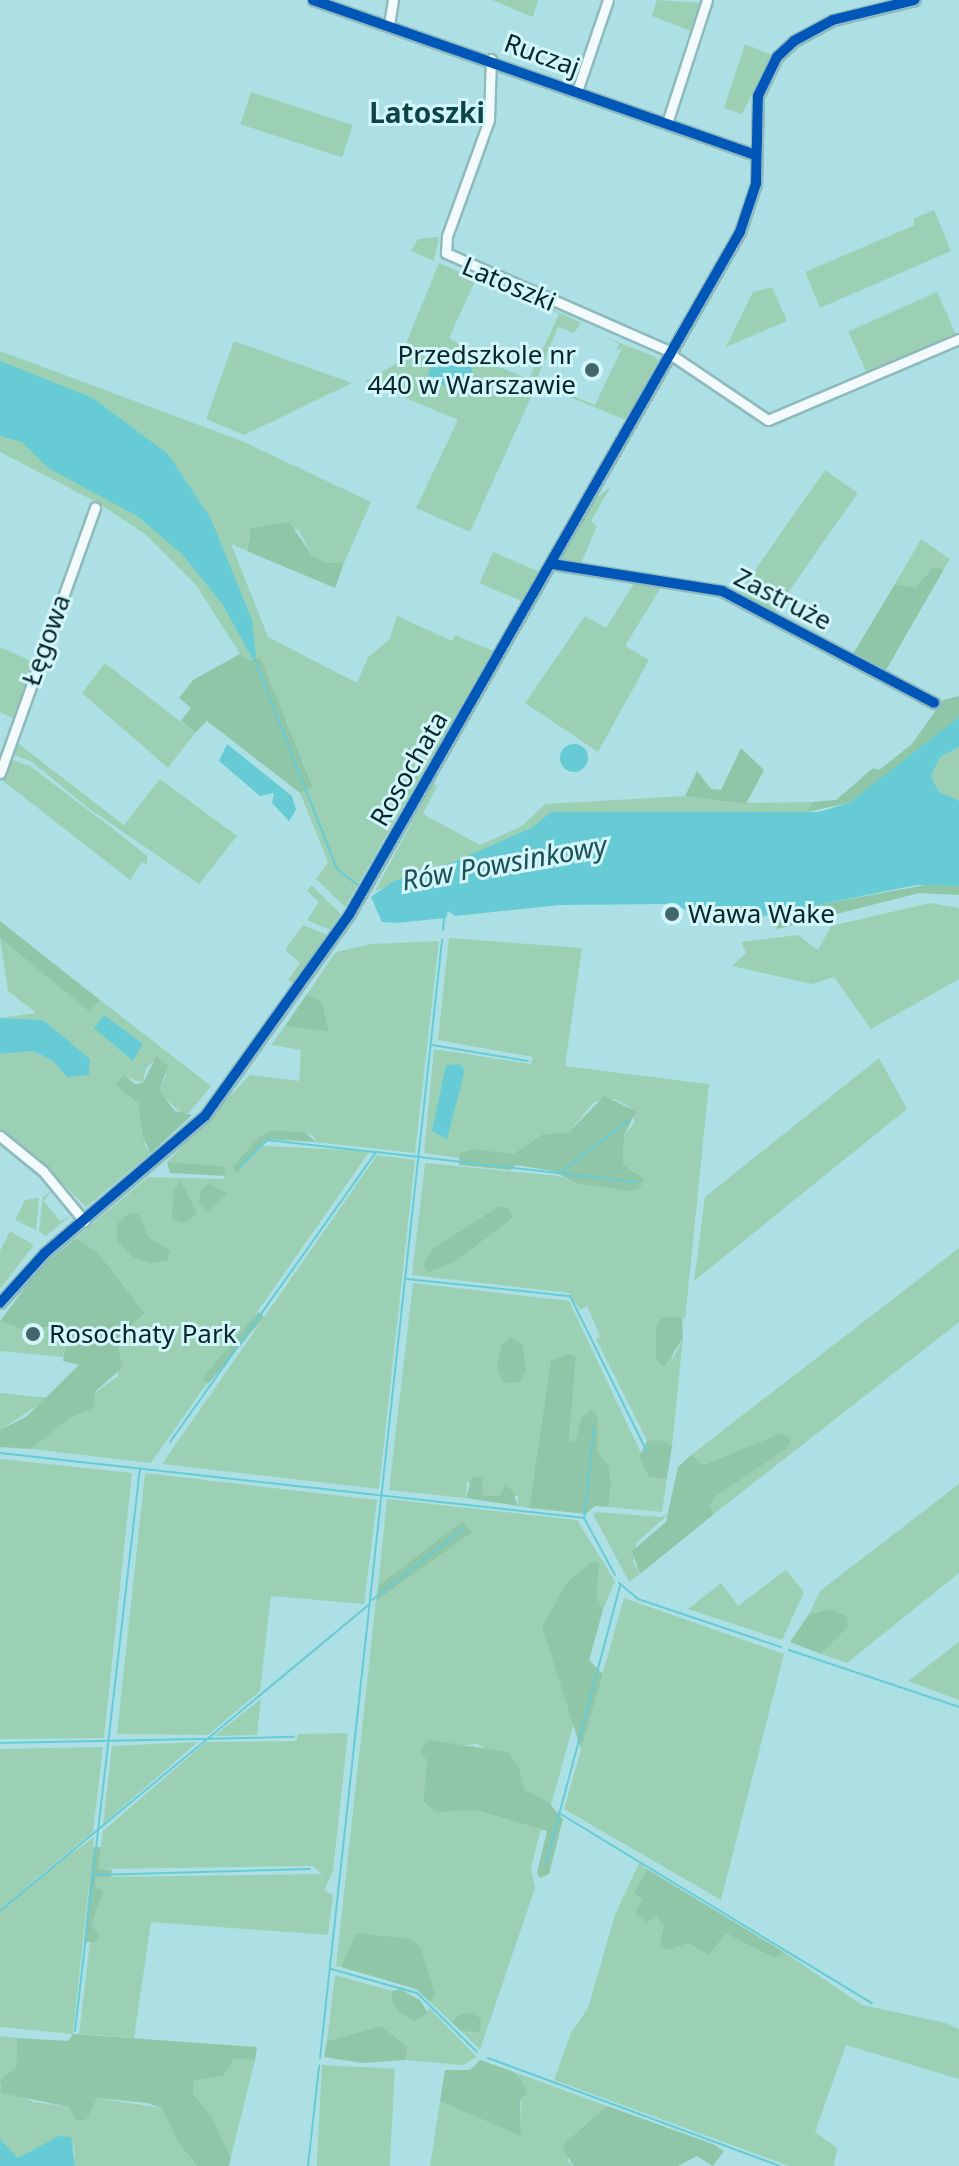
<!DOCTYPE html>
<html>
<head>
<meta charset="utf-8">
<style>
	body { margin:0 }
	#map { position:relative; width:959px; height:2166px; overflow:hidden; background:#ace0e5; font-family:"Noto Sans",sans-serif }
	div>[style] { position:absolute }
	.green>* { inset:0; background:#9cd0b4; transform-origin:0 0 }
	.forest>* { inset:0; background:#8ec6a7; transform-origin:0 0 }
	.water>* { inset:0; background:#67cbd5 }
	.round { border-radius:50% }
	.stream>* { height:2px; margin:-1px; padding:0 1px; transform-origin:1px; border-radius:1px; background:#67cbd5 }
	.roads { filter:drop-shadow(2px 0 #8fbabd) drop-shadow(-2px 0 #8fbabd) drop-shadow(0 2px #8fbabd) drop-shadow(0 -2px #8fbabd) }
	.minor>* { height:9px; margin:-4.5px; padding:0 4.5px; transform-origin:4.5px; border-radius:4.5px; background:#f3fafb }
	.cycleway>* { height:10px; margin:-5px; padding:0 5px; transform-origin:5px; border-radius:5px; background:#0057b8 }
	.dots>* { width:22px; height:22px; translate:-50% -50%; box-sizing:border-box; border:4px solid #d3f6fa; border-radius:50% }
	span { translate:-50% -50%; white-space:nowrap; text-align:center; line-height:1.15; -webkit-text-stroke:6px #d3f6fa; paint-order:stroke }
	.street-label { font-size:26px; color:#072629 }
	.poi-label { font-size:26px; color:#072629 }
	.right { translate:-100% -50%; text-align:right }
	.left { translate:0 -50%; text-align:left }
	.neighbourhood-label { font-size:28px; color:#0d4448; font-weight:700 }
	.water-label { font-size:28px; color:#1d5055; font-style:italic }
</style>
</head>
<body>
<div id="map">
	<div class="green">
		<i style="clip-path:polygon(492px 0,538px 0,533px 17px)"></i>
		<i style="clip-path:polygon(657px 0,703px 3px,693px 32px,652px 16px)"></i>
		<i style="clip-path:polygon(745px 44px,772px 55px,742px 114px,724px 108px)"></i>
		<i style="left:251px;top:92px;width:107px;height:34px;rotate:18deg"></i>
		<i style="clip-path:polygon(934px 210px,951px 251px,820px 308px,805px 272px,915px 225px,913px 219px)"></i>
		<i style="clip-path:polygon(439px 237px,434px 261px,411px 251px,418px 239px)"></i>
		<i style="clip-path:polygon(evenodd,439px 263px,476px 279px,449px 338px,486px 362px,529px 379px,559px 314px,538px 302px,581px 323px,574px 333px,558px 327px,536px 381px,595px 405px,622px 348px,616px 351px,619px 344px,605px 337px,656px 357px,658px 362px,626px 420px,537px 384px,470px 532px,416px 508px,458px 420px,365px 381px,398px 363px,439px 263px,446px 357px,457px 357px,463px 379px,452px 384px,434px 365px,446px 357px)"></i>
		<i style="clip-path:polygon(772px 287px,787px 321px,726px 347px,753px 292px)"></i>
		<i style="left:937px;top:292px;width:49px;height:97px;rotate:66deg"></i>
		<i style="clip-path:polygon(234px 341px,352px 383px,244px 435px,206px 419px)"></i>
		<i style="clip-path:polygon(0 351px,242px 441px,371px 502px,344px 563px,326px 563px,312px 555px,298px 529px,249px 535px,247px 551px,231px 544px,268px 637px,357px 683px,368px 657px,389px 640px,397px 616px,452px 641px,455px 635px,493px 651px,345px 907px,316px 879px,328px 862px,300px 793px,313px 786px,260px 658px,250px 661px,240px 654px,196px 585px,146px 535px,100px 504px,0 452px)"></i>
		<i style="left:825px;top:470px;width:40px;height:148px;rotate:35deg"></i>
		<i style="clip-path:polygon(611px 486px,591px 521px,597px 526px,580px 566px,564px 564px,562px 552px,591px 503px)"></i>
		<i style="clip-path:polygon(921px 539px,950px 559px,944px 569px,933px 569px,915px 588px,901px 588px,895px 584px)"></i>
		<i style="left:493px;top:552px;width:49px;height:34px;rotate:23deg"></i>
		<i style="clip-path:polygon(636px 580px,663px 584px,625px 646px,649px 660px,598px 752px,525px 703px,585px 616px,606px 628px)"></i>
		<i style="clip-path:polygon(0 647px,35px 663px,15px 719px,0 712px)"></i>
		<i style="clip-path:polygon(105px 663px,195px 733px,168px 768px,82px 693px)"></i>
		<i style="clip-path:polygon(16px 742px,124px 825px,160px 779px,237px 836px,199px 884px,88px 808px,32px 762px,12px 754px)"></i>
		<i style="clip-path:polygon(959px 747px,959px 801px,938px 791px,931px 776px,940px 757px)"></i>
		<i style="clip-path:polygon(10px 759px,30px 766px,117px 832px,147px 856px,147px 864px,142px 862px,130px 880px,2px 780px)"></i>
		<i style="clip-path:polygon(433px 783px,437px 786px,423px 814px,480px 845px,522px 826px,545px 804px,685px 796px,736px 803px,813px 802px,807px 812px,551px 812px,534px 827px,454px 862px,375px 891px)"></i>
		<i style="clip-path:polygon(311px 885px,341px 914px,330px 930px,307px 920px,319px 902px,307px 891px)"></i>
		<i style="clip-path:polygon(930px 903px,959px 908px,959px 979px,871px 1029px,834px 977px,812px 984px,732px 966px,746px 953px,741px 942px,798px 935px,818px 950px,831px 926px)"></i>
		<i style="clip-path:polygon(303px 925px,327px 935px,293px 983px,288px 980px,300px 963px,285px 950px)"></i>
		<i style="clip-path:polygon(0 938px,90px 1011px,100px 1000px,211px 1086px,189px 1113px,182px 1113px,165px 1099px,160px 1088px,166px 1075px,157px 1058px,146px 1068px,143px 1083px,124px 1076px,115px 1085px,138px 1103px,145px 1146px,151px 1153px,86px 1207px,39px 1159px,0 1131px,0 1054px,33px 1051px,53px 1061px,67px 1077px,43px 1021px,0 1018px,36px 1013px,8px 991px)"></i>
		<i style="clip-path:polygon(evenodd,449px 938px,582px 948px,565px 1066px,709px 1084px,685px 1320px,682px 1316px,671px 1363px,683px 1338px,672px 1446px,647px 1441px,596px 1339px,600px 1336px,587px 1306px,580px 1310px,569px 1293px,412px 1275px,425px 1163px,559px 1176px,575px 1183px,635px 1172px,623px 1164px,624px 1136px,635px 1122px,630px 1107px,614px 1099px,594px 1102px,569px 1132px,543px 1134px,513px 1154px,475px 1149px,459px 1158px,424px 1153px,434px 1049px,531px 1064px,533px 1057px,438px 1040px,449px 938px,499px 1206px,512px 1219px,456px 1261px,434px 1248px,499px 1206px)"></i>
		<i style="clip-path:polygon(439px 941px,415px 1153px,316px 1142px,313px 1135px,272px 1131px,236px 1172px,263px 1146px,370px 1151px,151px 1463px,31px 1449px,70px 1418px,93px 1408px,96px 1392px,118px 1376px,118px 1349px,129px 1328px,145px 1313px,98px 1253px,76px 1238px,148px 1177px,224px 1179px,224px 1166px,167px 1162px,250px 1075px,299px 1081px,301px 1050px,271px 1045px,285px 1026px,329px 1030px,322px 1002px,307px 994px,336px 952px,371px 944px)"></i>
		<i style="clip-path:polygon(879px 1058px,907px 1109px,694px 1281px,705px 1197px)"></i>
		<i style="clip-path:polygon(377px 1155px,415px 1160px,379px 1489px,162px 1464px)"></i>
		<i style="clip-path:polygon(51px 1191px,44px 1201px,60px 1221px,71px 1215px,46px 1236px,39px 1231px,43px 1197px)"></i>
		<i style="clip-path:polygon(39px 1198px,36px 1230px,15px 1220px,25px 1200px)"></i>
		<i style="clip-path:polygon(10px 1231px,34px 1245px,0 1289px,0 1251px)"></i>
		<i style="clip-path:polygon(959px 1248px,959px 1322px,714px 1514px,710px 1505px,715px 1497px,737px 1482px,781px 1433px,704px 1465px,691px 1455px)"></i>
		<i style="clip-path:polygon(413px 1283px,569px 1301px,640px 1451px,659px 1478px,667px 1478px,662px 1512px,608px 1507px,608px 1465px,597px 1452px,569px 1442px,576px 1358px,551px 1360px,529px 1508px,518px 1506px,518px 1496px,483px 1495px,467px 1481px,466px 1498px,389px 1490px)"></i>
		<i style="clip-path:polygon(0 1321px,21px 1329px,69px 1326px,63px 1357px,0 1351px)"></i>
		<i style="clip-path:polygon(0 1393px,49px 1398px,0 1430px)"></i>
		<i style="clip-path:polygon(0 1459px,132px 1473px,104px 1738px,0 1739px)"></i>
		<i style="clip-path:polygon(145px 1473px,377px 1500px,364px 1604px,271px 1596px,260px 1691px,208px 1735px,117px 1734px)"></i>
		<i style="clip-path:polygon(959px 1484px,959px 1573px,847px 1663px,821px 1654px,848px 1627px,821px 1611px,809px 1614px,820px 1591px)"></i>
		<i style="clip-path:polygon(387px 1499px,577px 1520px,615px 1581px,603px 1610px,597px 1597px,599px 1564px,567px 1582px,542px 1627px,574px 1722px,551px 1805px,525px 1790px,519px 1767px,477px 1744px,449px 1747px,429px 1740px,423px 1801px,436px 1811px,476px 1810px,541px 1829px,531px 1868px,535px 1888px,480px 2050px,461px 2031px,475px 2033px,460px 2014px,451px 2022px,430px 2002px,435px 1994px,356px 1933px,341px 1967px,336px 1966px,376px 1601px,410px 1577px,462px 1521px,378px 1586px)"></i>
		<i style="clip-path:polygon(597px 1512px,661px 1517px,671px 1512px,636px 1543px,633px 1561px,640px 1574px,629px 1582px,593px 1514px)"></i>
		<i style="clip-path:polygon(786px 1570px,804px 1592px,782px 1640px,688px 1609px,721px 1583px,738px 1606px)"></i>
		<i style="clip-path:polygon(624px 1598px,784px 1654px,721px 1900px,564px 1809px)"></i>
		<i style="clip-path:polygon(959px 1642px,959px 1700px,908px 1681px)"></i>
		<i style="clip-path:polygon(261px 1699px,257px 1735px,214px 1736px)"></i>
		<i style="clip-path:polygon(348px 1733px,333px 1871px,324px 1890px,333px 1895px,328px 1935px,151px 1922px,134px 2038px,79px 2034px,90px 1942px,96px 1942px,91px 1926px,96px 1877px,322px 1874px,313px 1866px,98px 1869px,103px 1831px,206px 1742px,296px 1741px,298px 1734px)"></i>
		<i style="clip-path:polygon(198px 1742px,103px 1824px,112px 1746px)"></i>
		<i style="clip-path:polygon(103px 1747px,93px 1832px,25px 1888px,94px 1837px,73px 2034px,0 2027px,0 1749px)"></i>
		<i style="clip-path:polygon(639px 1863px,647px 1869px,634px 1893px,664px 1926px,659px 1945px,689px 1942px,714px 1948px,726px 1932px,775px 1957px,784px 1952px,862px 2005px,946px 2023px,959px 2029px,959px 2079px,846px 2045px,815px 2132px,837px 2148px,834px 2166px,789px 2166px,554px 2080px,571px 2033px,588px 2008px,615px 1915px)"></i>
		<i style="clip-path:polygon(335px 1975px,392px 1991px,391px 2002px,428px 2013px,428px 2007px,477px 2057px,463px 2065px,405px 2060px,408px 2047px,381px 2026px,327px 2041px)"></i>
		<i style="clip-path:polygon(0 2036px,17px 2038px,16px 2067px,0 2080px)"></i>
		<i style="clip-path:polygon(234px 2059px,255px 2060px,231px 2157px,212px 2117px,193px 2094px,194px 2079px,223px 2076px)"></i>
		<i style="left:322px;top:2065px;width:73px;height:102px;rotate:3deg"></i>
		<i style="clip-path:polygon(514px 2072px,607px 2106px,567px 2141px,568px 2162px,574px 2166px,430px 2166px,440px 2101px,521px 2135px,521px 2080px)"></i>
		<i style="clip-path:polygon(0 2088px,34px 2102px,70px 2107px,89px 2106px,97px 2098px,162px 2108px,177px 2141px,197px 2166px,75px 2166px,74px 2147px,18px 2158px,0 2139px)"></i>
	</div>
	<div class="forest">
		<i style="clip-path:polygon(289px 522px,312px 555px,326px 563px,344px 563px,335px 588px,247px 551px,251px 528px)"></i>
		<i style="clip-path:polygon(933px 568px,944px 569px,886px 670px,853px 654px,895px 584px,915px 588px)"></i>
		<i style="clip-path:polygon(240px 654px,250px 661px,260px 657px,313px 787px,300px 793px,207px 721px,195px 733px,181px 721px,191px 708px,179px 698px,193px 680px)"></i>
		<i style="clip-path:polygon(959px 696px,959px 717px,916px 753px,849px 803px,807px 812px,813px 802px,836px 800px,873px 768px,879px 770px,912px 744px,943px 700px)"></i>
		<i style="clip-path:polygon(741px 748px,764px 770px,746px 804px,685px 796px,697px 771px,711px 789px,721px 790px)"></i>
		<i style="clip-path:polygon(941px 882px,959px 886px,959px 895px,919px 893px,777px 929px,775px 913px)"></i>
		<i style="clip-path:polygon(0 921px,100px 1000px,90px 1012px,0 938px)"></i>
		<i style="clip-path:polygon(307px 994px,322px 1002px,329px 1031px,285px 1026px)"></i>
		<i style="clip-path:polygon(156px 1057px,168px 1065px,160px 1088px,165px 1099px,175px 1111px,192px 1115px,151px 1153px,143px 1138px,138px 1103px,115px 1085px,124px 1075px,135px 1084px,143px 1083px)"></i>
		<i style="clip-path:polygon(604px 1096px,636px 1111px,624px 1136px,623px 1164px,644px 1179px,640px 1188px,630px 1191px,575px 1183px,553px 1171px,516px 1165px,510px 1170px,459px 1165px,460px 1153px,475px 1149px,513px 1154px,543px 1134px,569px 1132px)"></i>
		<i style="clip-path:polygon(272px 1131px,304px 1132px,316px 1142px,266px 1139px,236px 1173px,233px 1167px,260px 1136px)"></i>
		<i style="clip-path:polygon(167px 1162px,224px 1166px,225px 1176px,170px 1173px)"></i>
		<i style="clip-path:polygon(181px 1181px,197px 1214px,183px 1223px,172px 1219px,174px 1188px)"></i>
		<i style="clip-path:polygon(209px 1183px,227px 1194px,209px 1211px,199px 1205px,200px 1191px)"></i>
		<i style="clip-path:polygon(499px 1206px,509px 1208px,513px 1218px,456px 1261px,429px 1272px,423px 1265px,434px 1248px)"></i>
		<i style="clip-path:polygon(129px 1213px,139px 1214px,148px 1237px,171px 1251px,167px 1261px,151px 1263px,133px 1257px,117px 1241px,117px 1224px)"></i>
		<i style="clip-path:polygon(76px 1238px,98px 1253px,145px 1313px,129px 1328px,118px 1349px,123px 1367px,96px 1391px,93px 1408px,70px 1418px,31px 1449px,0 1447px,0 1430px,26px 1417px,79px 1365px,63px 1361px,68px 1326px,21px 1329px,0 1321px,39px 1269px)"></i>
		<i style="left:258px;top:1312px;width:8px;height:87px;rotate:40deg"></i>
		<i style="clip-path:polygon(682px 1316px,683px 1338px,664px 1367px,656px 1359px,656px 1327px,662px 1318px)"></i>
		<i style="clip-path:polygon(511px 1337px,523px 1345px,526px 1371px,519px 1382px,509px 1383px,502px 1381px,497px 1367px,502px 1345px)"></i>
		<i style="clip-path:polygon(570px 1354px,576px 1357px,569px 1441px,575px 1443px,581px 1418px,591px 1410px,598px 1416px,597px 1452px,608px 1465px,611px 1483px,608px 1507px,595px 1506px,586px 1514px,529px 1508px,551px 1360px)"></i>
		<i style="clip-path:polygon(781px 1433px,791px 1440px,787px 1448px,715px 1497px,710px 1505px,714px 1514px,640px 1574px,632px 1551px,666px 1522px,678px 1467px,691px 1455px,704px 1465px)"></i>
		<i style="clip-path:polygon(660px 1440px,672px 1446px,667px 1478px,659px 1478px,649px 1477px,639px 1457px,647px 1441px)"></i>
		<i style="clip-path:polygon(472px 1476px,482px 1478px,483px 1495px,499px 1496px,505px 1486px,512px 1490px,518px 1506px,466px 1498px)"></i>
		<i style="clip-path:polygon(462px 1521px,472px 1532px,376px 1601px,378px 1586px)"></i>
		<i style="clip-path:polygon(592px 1562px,599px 1564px,597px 1597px,603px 1610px,589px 1660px,603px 1674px,581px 1749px,542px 1627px,567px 1582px)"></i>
		<i style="clip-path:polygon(832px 1609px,847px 1617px,848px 1627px,821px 1654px,790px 1642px,809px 1614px)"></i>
		<i style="clip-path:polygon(429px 1740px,508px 1752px,519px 1767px,525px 1790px,548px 1802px,563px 1819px,549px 1874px,540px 1878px,537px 1873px,547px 1831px,476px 1810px,436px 1812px,423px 1801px,427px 1761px,420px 1751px)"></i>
		<i style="clip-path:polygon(93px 1847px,101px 1847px,98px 1869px,112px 1870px,111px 1877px,96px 1877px,95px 1885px,103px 1892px,91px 1925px,99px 1935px,96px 1942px,84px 1942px)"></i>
		<i style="clip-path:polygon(647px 1869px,784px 1952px,775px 1958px,726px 1933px,709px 1955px,689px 1943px,667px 1950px,659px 1945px,664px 1926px,655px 1916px,647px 1922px,635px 1913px,642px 1901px,634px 1893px)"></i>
		<i style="clip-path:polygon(356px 1933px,411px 1939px,421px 1948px,435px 1994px,430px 2002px,416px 1989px,341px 1967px)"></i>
		<i style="clip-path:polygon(400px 1989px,420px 2000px,428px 2013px,415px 2021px,401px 2013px,391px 2001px,392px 1991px)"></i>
		<i style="clip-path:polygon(473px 2013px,481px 2019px,479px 2033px,461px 2031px,451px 2022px,460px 2014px)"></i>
		<i style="clip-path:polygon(381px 2026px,408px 2047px,405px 2060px,363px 2063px,324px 2057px,327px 2041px)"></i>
		<i style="clip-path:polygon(73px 2034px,257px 2047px,255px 2060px,234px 2059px,223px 2076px,194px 2080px,193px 2094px,212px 2117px,231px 2157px,229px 2166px,197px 2166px,177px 2141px,162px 2108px,147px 2103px,97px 2098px,86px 2120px,76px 2120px,69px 2107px,1px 2093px,0 2080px,16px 2067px,17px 2038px,68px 2041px)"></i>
		<i style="clip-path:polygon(480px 2060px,514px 2072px,521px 2080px,527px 2092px,520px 2101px,521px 2136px,440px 2101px,445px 2070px,470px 2070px)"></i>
		<i style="clip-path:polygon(607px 2106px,713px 2144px,724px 2151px,713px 2166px,697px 2156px,678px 2166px,574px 2166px,563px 2150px,567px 2141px)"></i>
	</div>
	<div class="water">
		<i style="clip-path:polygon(451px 356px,472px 368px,472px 380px,444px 386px,428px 375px,431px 366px)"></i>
		<i style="clip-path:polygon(0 361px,93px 398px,168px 454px,211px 519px,252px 620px,256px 656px,252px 658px,223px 605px,182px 554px,137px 516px,48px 468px,22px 442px,0 436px)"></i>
		<i style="clip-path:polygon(959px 717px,959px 747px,940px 757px,931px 776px,938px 791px,959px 801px,959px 886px,917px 885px,749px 919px,709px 916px,667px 904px,560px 905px,455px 916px,448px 911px,446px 918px,395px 923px,382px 922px,371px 897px,394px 881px,454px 862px,533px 827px,551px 812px,818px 812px,849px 803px)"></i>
		<i class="round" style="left:560px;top:744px;width:28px;height:28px"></i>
		<i style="clip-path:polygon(227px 744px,292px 796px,296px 810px,289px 821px,272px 803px,274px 793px,260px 796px,219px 761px)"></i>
		<i style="clip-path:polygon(104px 1015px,143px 1044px,133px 1061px,94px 1028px)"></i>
		<i style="clip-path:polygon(0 1018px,43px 1020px,90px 1059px,89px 1075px,67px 1077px,53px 1061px,33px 1051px,0 1054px)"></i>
		<i style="clip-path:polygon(459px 1064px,465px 1070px,447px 1139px,432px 1131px,446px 1065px)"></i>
		<i style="clip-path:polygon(59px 2136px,71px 2137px,75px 2166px,0 2166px,0 2139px,18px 2158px)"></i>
	</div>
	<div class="stream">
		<i style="left:253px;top:655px;width:230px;rotate:68.6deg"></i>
		<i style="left:337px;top:869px;width:31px;rotate:38deg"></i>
		<i style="left:443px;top:930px;width:11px;rotate:-85deg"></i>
		<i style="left:432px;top:1045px;width:97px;rotate:9.5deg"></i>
		<i style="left:239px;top:1168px;width:40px;rotate:-45deg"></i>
		<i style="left:267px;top:1140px;width:108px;rotate:6.4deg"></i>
		<i style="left:560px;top:1173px;width:87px;rotate:-37.5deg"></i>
		<i style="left:407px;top:1279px;width:164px;rotate:6deg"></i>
		<i style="left:570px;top:1296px;width:174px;rotate:63.7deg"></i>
		<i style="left:594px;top:1427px;width:92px;rotate:96.3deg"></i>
		<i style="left:584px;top:1518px;width:65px;rotate:61.5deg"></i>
		<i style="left:170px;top:1442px;width:356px;rotate:-54.6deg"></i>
		<i style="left:376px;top:1152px;width:262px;rotate:6.6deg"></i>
		<i style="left:0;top:1453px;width:588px;rotate:6.35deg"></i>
		<i style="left:140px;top:1468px;width:410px;rotate:96.6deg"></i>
		<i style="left:93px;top:1875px;width:217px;rotate:-1.6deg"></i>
		<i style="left:619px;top:1583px;width:25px;rotate:40deg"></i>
		<i style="left:638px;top:1599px;width:151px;rotate:18.6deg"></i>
		<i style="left:372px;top:1600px;width:115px;rotate:-38deg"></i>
		<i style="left:789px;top:1650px;width:179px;rotate:18.5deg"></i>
		<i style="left:0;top:1743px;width:294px;rotate:-1.2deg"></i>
		<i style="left:559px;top:1813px;width:366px;rotate:31.3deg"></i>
		<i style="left:546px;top:1864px;width:289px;rotate:-75.1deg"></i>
		<i style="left:0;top:1911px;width:479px;rotate:-39.7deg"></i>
		<i style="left:331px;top:1969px;width:89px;rotate:15.6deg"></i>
		<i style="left:417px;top:1993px;width:84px;rotate:44.5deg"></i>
		<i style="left:75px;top:2031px;width:156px;rotate:-83.4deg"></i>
		<i style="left:320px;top:2058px;width:1125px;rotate:-83.77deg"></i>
		<i style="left:488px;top:2058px;width:311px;rotate:20.3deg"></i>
		<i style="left:308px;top:2166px;width:101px;rotate:-83.7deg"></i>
	</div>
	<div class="roads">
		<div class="minor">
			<i style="left:313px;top:0;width:468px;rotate:19.3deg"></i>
			<i style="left:389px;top:25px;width:25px;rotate:-81deg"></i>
			<i style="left:491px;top:59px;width:61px;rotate:91.9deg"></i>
			<i style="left:489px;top:120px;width:123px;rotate:109.9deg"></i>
			<i style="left:447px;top:236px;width:17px;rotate:93deg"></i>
			<i style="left:446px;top:253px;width:247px;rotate:23.7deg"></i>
			<i style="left:577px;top:91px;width:96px;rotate:-71.2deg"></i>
			<i style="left:667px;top:123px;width:129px;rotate:-72deg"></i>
			<i style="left:670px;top:354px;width:118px;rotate:34deg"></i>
			<i style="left:768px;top:420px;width:207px;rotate:-23deg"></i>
			<i style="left:552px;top:564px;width:172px;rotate:9deg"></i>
			<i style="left:722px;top:591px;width:240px;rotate:27.8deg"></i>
			<i style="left:0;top:773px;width:282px;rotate:-70.3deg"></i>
			<i style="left:0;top:1136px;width:55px;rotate:39.1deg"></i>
			<i style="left:43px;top:1171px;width:65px;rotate:50.6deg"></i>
			<i style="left:0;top:1303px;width:67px;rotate:-48deg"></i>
			<i style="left:45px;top:1253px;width:211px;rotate:-40.6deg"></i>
			<i style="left:205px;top:1116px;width:247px;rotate:-54.4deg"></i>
			<i style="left:349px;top:915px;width:787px;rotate:-60.21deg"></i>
			<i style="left:740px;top:232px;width:51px;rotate:-71.6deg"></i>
			<i style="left:756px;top:184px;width:88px;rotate:-88.7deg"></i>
			<i style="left:758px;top:96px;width:43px;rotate:-64deg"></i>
			<i style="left:777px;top:57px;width:23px;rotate:-43deg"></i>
			<i style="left:794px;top:41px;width:44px;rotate:-28.3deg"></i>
			<i style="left:833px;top:20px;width:84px;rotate:-13.7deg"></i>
		</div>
	</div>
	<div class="cycleway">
		<i style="left:313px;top:0;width:468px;rotate:19.3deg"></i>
		<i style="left:552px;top:564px;width:172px;rotate:9deg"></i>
		<i style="left:722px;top:591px;width:240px;rotate:27.8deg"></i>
		<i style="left:0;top:1303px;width:67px;rotate:-48deg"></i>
		<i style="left:45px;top:1253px;width:211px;rotate:-40.6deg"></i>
		<i style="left:205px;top:1116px;width:247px;rotate:-54.4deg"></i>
		<i style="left:349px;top:915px;width:787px;rotate:-60.21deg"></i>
		<i style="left:740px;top:232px;width:51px;rotate:-71.6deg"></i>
		<i style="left:756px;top:184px;width:88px;rotate:-88.7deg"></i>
		<i style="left:758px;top:96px;width:43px;rotate:-64deg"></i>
		<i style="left:777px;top:57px;width:23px;rotate:-43deg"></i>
		<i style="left:794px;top:41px;width:44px;rotate:-28.3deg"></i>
		<i style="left:833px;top:20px;width:84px;rotate:-13.7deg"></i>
	</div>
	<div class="dots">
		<i style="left:592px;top:370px;background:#41676b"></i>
		<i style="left:672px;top:914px;background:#41676b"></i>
		<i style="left:33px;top:1334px;background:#41676b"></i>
	</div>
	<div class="street-label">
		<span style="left:542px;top:55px;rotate:20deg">Ruczaj</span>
		<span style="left:509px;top:284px;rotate:23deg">Latoszki</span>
		<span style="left:783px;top:599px;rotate:27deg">Zastruże</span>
		<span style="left:46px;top:640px;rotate:-70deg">Łęgowa</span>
		<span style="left:409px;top:769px;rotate:-60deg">Rosochata</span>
	</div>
	<div class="poi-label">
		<span class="right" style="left:576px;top:370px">Przedszkole nr<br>440 w Warszawie</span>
		<span class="left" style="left:688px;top:914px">Wawa Wake</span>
		<span class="left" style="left:49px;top:1334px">Rosochaty Park</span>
	</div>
	<div class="neighbourhood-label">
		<span style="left:427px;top:112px">Latoszki</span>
	</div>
	<div class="water-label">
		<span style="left:504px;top:862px;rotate:-10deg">Rów Powsinkowy</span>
	</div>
</div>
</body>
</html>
